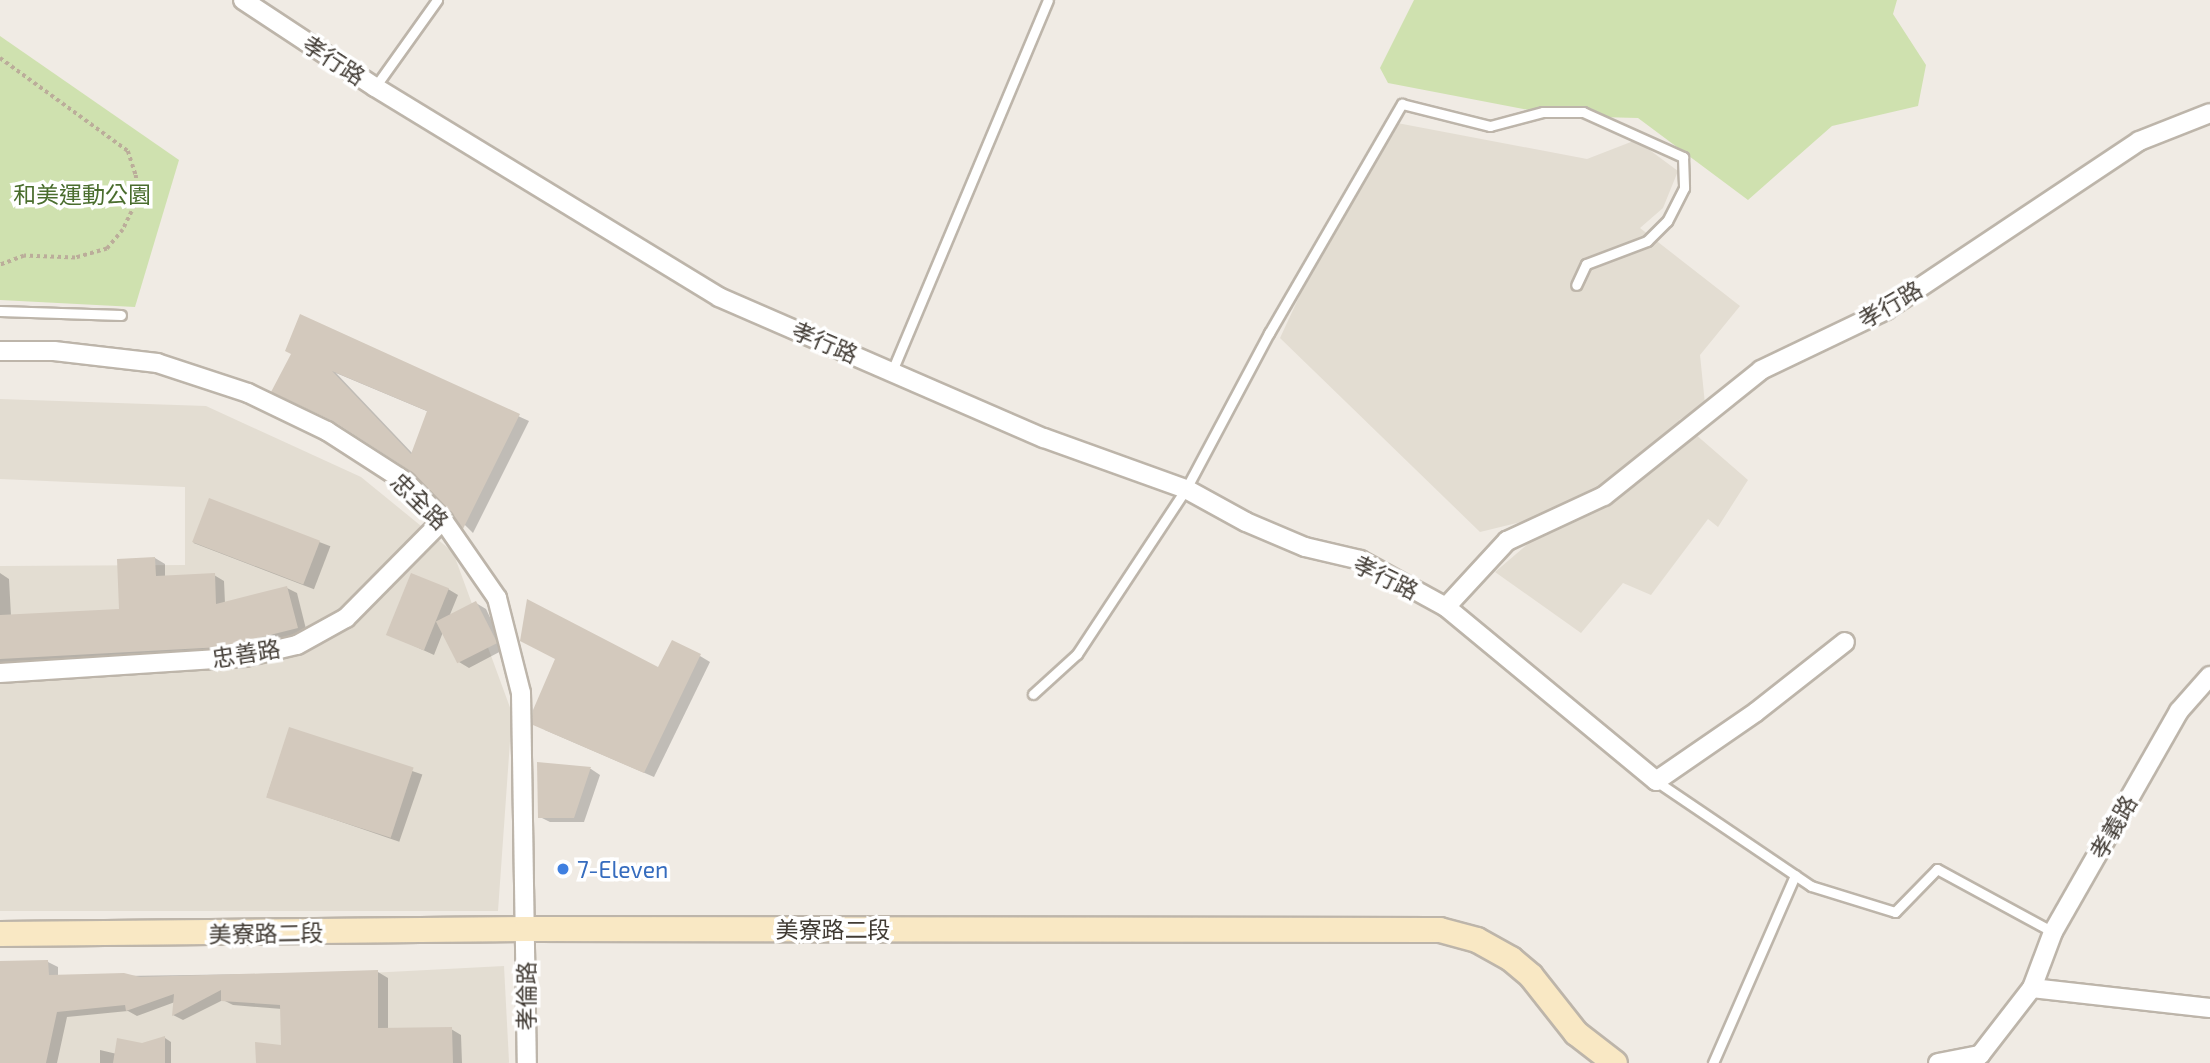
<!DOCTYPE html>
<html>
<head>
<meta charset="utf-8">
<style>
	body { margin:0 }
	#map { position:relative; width:2210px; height:1063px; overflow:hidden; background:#f0ebe4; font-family:"Exo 2","Noto Sans TC",sans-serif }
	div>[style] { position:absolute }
	.residential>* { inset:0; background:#e3ddd2; transform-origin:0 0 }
	.green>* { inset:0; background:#cfe1af }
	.shadow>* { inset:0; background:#0003; transform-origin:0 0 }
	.building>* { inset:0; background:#d3c9bd; transform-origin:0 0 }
	.path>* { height:3.5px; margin-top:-1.75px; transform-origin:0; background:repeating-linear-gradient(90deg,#bbad9a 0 3.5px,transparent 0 7px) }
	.roads { filter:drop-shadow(2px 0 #bdb5aa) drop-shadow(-2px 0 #bdb5aa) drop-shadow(0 2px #bdb5aa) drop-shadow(0 -2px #bdb5aa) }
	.lane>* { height:9px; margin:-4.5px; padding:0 4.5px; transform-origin:4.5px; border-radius:4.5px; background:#fff }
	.street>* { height:18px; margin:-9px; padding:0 9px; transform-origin:9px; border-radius:9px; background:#fff }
	.secondary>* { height:24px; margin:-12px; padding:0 12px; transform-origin:12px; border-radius:12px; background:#f9e8c4 }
	.dots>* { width:19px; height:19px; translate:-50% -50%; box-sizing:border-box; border:4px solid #fff; border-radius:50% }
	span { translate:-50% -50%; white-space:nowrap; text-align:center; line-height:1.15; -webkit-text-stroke:7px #fff; paint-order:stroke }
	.street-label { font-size:23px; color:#413b34 }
	.park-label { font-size:23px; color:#4a6d2e }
	.shop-label { font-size:23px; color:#366cbe }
	.left { translate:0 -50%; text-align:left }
</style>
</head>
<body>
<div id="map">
	<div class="residential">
		<i style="clip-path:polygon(1392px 122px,1587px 159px,1636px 140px,1678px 171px,1663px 208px,1640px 228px,1740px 306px,1700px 355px,1705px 404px,1679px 420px,1748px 480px,1718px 527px,1708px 519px,1651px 595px,1623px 583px,1581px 633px,1495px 572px,1537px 536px,1525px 521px,1480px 532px,1280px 338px,1324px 243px)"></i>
		<i style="clip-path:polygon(0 399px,206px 406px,361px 477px,453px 552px,512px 713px,498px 911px,0 911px,0 566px,185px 565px,185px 487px,0 479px)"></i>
		<i style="left:504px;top:966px;width:97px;height:504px;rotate:87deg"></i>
	</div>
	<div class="green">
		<i style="clip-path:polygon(1414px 0,1897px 0,1893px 14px,1926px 65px,1918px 106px,1832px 126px,1748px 200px,1638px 118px,1560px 116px,1388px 83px,1380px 68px)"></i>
		<i style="clip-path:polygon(0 36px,179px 160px,135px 307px,0 300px)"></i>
	</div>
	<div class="shadow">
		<i style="clip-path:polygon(evenodd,301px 317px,529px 421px,473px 533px,293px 354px,301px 317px,336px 373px,429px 412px,413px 454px,336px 373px)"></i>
		<i style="left:210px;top:500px;width:129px;height:46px;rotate:21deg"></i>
		<i style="clip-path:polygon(155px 558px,165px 564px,165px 577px,214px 575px,224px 581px,225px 603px,287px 588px,297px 593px,307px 633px,233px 652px,0 664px,0 573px,9px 579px,11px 616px,121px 611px)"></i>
		<i style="clip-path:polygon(448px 589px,458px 595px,449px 617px,476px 603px,486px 609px,505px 649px,469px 668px,459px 662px,443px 632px,434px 655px,388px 634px)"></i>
		<i style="clip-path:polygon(700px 656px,710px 662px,654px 777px,545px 730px,659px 669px)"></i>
		<i style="left:290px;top:729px;width:140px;height:71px;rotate:19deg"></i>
		<i style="clip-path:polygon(539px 764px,591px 769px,600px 775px,584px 822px,550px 822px,540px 817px)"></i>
		<i style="clip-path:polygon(48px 962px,58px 967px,58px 977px,378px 972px,388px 978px,388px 1030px,451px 1029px,461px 1035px,462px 1063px,257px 1063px,282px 1047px,282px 1009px,233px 1005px,223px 1000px,183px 1020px,173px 1015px,175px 1002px,137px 1016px,128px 1011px,67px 1017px,57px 1063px,0 1063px,0 963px)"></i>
		<i style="clip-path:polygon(165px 1038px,171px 1042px,171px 1063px,100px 1063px,100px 1050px,117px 1054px)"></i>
	</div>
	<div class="building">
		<i style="clip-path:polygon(evenodd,300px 314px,520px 414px,463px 529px,412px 472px,333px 421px,271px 392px,291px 354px,285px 351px,300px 314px,332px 371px,427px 411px,411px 454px,332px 371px)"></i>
		<i style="left:209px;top:498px;width:119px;height:47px;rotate:21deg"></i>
		<i style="clip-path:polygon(155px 557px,156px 576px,215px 573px,216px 604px,287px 586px,298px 628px,222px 647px,0 659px,0 615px,119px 609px,117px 559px)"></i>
		<i style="left:411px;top:573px;width:41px;height:67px;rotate:22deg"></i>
		<i style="clip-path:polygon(527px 599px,658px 667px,672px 640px,701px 654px,644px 773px,533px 725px,533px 710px,555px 659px,520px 641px)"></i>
		<i style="left:476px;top:601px;width:47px;height:45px;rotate:63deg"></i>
		<i style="left:289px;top:727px;width:131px;height:74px;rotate:18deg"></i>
		<i style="clip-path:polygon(537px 762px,591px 767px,574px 818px,538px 818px)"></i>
		<i style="clip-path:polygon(48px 960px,49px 975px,124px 973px,140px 977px,378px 970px,378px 1028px,452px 1027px,453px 1063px,256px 1063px,255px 1042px,281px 1045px,280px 1005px,221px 1001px,221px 990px,172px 1016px,174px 994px,126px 1011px,125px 1005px,57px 1012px,46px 1063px,0 1063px,0 961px)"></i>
		<i style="clip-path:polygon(165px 1036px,165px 1063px,113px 1063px,117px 1038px,142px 1043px)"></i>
	</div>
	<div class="path">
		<i style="left:0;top:58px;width:158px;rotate:36deg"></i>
		<i style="left:128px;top:151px;width:25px;rotate:72deg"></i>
		<i style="left:136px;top:175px;width:24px;rotate:85deg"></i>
		<i style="left:138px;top:199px;width:34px;rotate:116deg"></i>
		<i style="left:123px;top:230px;width:25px;rotate:130deg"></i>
		<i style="left:107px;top:249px;width:33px;rotate:164deg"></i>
		<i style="left:75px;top:258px;width:51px;rotate:-177.8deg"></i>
		<i style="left:24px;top:256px;width:26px;rotate:159deg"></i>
	</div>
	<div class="roads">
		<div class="lane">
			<i style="left:375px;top:87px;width:107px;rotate:-54.5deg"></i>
			<i style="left:0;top:311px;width:121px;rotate:1.9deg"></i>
			<i style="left:892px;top:371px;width:402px;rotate:-67.2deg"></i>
			<i style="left:1033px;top:694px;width:59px;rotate:-42.3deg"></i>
			<i style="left:1077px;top:654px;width:198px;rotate:-56.6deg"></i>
			<i style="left:1186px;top:489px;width:177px;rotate:-62deg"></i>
			<i style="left:1269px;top:333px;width:265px;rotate:-59.9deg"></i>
			<i style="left:1402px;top:104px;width:91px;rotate:14deg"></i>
			<i style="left:1490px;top:126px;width:55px;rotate:-14.8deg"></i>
			<i style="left:1543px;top:112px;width:40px"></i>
			<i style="left:1583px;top:112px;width:110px;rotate:24.2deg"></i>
			<i style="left:1683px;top:157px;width:31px;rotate:88deg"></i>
			<i style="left:1684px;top:188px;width:37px;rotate:117deg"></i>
			<i style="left:1667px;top:221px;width:28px;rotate:135deg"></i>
			<i style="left:1647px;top:241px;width:65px;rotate:159.3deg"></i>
			<i style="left:1586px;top:264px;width:23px;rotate:115deg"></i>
			<i style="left:1656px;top:781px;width:187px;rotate:34.1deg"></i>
			<i style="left:1811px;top:886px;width:88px;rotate:17.2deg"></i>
			<i style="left:1895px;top:912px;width:60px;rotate:-45.7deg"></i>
			<i style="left:1937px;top:869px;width:132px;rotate:28.5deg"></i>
			<i style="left:1713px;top:1063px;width:205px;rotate:-66.4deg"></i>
		</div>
		<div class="street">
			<i style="left:243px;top:0;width:158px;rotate:33.4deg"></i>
			<i style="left:375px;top:87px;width:403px;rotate:31.4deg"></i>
			<i style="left:719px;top:297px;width:354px;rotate:23.5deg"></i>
			<i style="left:1044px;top:438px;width:151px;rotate:19.8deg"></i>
			<i style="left:1186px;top:489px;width:68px;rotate:28.8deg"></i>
			<i style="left:1246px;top:522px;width:64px;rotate:23deg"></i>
			<i style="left:1305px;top:547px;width:57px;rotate:13.3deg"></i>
			<i style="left:1360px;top:560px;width:98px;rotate:28.7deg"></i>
			<i style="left:1446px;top:607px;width:273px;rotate:39.6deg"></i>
			<i style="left:1656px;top:781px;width:121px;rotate:-34.6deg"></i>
			<i style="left:1756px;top:712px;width:113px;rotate:-38.2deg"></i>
			<i style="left:0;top:351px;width:54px"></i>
			<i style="left:54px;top:351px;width:104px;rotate:6.6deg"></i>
			<i style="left:157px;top:363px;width:96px;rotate:18.2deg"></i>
			<i style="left:248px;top:393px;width:88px;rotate:25.7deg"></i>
			<i style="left:327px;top:431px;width:94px;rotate:32.8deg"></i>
			<i style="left:406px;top:482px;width:53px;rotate:45.8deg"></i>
			<i style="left:443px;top:520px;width:95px;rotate:55.3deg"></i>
			<i style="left:497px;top:598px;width:98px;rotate:75.8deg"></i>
			<i style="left:521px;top:693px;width:370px;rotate:89.1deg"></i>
			<i style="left:1446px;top:607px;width:90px;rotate:-47.3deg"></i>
			<i style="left:1507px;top:541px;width:107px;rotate:-24.9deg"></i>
			<i style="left:1604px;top:496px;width:201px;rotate:-38.7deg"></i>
			<i style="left:1761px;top:370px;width:139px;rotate:-25.6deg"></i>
			<i style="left:1886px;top:310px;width:304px;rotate:-33.7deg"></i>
			<i style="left:2139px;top:141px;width:76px;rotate:-21.5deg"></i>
			<i style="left:0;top:673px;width:246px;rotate:-3.7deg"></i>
			<i style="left:245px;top:657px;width:53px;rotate:-13deg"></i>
			<i style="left:297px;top:645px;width:56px;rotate:-28.9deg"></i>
			<i style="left:346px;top:618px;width:138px;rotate:-45.3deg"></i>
			<i style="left:2032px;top:988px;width:60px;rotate:-69.4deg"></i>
			<i style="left:2053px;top:932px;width:254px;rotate:-60.3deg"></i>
			<i style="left:2179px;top:711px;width:47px;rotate:-48.5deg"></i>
			<i style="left:1938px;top:1063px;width:43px;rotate:-10.8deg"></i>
			<i style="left:1980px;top:1055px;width:85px;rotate:-52.2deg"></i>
			<i style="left:2032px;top:988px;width:179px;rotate:6.4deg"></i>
		</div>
		<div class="secondary">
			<i style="left:0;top:934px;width:526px;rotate:-0.54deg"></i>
			<i style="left:526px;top:929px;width:914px;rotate:0.06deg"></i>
			<i style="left:1440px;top:930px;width:38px;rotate:15deg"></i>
			<i style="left:1477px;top:940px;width:39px;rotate:29deg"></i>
			<i style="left:1511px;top:959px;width:26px;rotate:40deg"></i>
			<i style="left:1531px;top:976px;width:73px;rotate:51.7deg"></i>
			<i style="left:1576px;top:1033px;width:49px;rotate:37.6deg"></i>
		</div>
	</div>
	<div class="dots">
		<i style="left:563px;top:869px;background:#3f7fe0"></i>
	</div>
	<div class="street-label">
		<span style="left:334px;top:60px;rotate:33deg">孝行路</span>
		<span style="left:1890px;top:304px;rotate:-30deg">孝行路</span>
		<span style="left:825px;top:342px;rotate:23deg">孝行路</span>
		<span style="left:420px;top:501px;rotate:44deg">忠全路</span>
		<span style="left:1386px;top:577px;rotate:26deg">孝行路</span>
		<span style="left:246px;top:653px;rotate:-9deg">忠善路</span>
		<span style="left:2113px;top:827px;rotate:-60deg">孝義路</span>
		<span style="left:833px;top:929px">美寮路二段</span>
		<span style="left:266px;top:933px;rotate:-1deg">美寮路二段</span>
		<span style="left:526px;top:996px;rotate:-90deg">孝倫路</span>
	</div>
	<div class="park-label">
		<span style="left:82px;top:194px">和美運動公園</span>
	</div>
	<div class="shop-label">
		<span class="left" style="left:577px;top:869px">7-Eleven</span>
	</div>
</div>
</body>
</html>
